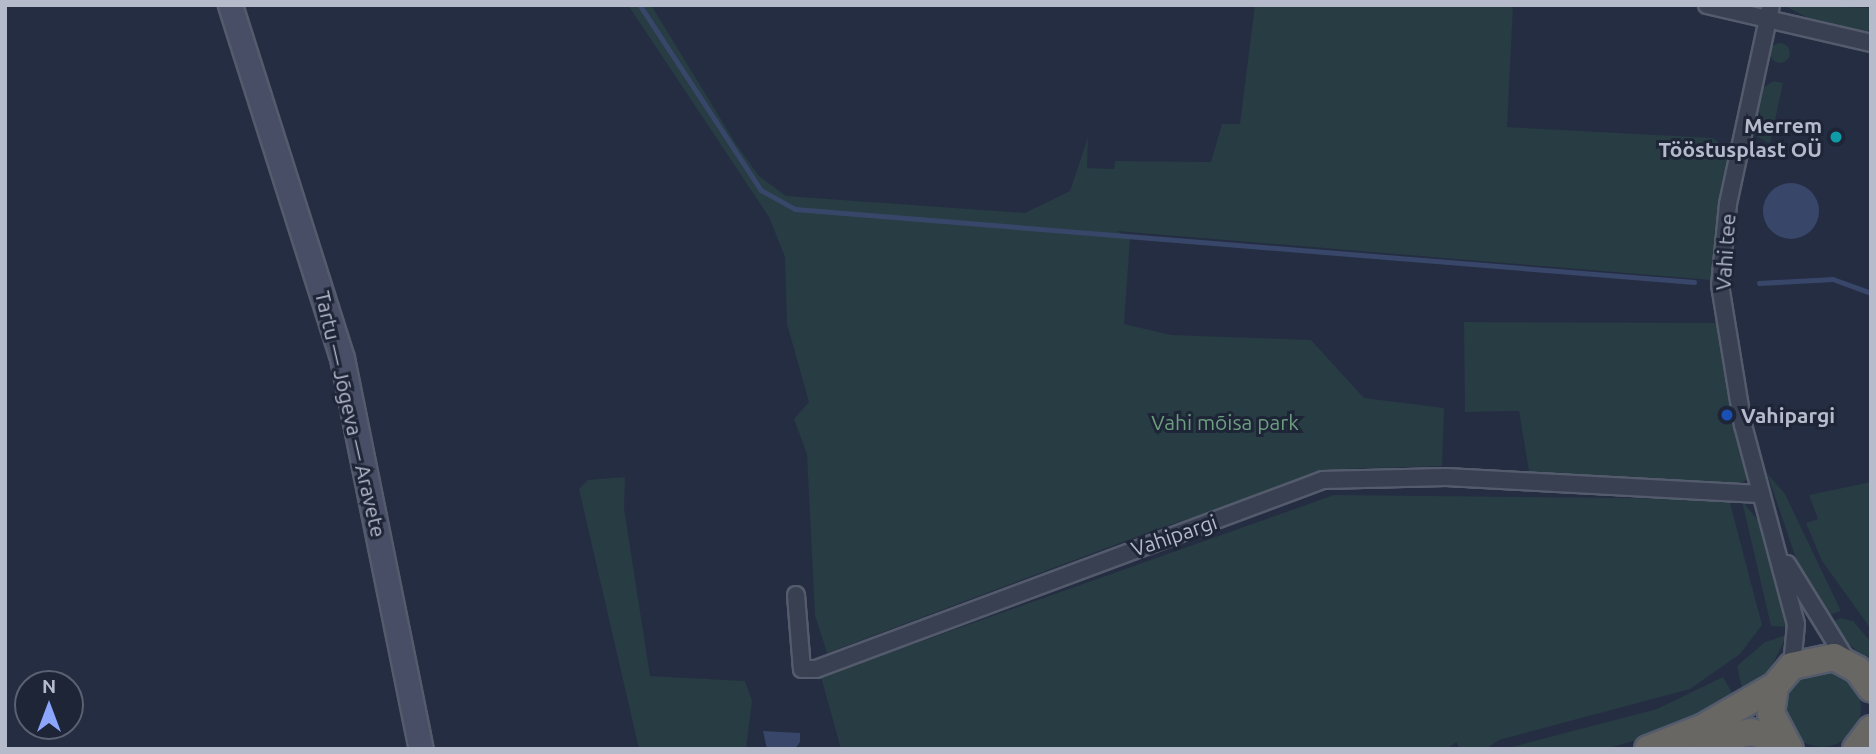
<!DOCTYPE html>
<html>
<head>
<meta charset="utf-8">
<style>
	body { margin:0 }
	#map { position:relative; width:1876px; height:754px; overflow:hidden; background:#252d42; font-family:Ubuntu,sans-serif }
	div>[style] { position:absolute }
	.green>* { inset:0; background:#273c43 }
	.round { border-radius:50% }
	.water>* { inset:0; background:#38466a }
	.stream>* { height:4.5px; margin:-2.25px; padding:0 2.25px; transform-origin:2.25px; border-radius:2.25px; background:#38466a }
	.roads { filter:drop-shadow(2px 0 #545b6c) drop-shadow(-2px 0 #545b6c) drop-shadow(0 2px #545b6c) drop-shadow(0 -2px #545b6c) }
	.minor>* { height:16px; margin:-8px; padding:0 8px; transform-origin:8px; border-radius:8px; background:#394052 }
	.secondary>* { height:23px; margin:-11.5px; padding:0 11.5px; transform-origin:11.5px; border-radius:11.5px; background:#474e65 }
	.trunk>* { height:26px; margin:-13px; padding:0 13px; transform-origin:13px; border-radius:13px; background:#686764 }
	.dots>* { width:19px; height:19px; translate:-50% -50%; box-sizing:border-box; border:4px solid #1e2537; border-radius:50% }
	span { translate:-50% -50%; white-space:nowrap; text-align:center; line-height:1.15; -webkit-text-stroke:6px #1e2537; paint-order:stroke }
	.poi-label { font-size:21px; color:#b6bbcc; font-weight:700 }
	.right { translate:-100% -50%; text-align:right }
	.left { translate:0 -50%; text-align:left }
	.street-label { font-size:21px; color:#b6bbcc }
	.park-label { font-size:21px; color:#6c9e7f }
	.frame { position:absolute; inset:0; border:7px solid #b6bbcc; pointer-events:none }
	.north { position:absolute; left:14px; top:670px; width:70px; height:70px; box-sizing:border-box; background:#1e2537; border:2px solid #5b6173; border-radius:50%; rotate:0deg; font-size:19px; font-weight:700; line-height:28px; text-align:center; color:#b6bbcc }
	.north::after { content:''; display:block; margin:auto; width:24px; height:32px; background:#8ba6fc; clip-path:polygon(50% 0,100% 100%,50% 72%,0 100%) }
</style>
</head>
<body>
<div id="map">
	<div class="green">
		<i style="clip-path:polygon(628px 5px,651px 5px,736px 144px,759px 176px,786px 196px,1025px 213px,1070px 191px,1088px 137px,1087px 168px,1114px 169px,1115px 161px,1211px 162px,1222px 124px,1240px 124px,1255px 5px,1513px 5px,1507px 127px,1713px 138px,1731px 153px,1711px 280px,1117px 231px,1130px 238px,1124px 324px,1171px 335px,1311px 340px,1364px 398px,1444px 408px,1442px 466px,1342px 469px,1160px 528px,827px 653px,815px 615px,807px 454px,794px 419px,809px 402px,787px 324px,785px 257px,769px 217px)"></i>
		<i style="clip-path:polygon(1783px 5px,1871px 8px,1871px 27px,1867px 32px,1808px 18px)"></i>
		<i class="round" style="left:1770px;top:43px;width:20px;height:20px"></i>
		<i style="clip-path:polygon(1773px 81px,1783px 83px,1770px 144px,1753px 134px,1763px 88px)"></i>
		<i style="clip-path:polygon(1464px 322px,1716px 323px,1748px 478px,1734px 490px,1530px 477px,1519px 411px,1465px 412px)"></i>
		<i style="clip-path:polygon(1767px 473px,1785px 494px,1841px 611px,1826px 616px,1803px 579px)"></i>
		<i style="clip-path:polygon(625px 477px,624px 508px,650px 676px,745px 681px,752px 701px,746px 749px,639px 749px,579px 489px,588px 480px)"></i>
		<i style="clip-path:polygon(1871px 482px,1871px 629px,1822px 561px,1806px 523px,1818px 519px,1809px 495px)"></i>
		<i style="clip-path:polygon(1334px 495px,1729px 499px,1762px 625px,1740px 654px,1690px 689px,1499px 740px,1486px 749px,1459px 749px,1457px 742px,1446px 749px,841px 749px,821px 677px)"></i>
		<i style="clip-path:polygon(1742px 501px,1762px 525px,1786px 627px,1771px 626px)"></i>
		<i style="clip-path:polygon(1840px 618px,1853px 621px,1871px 642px,1871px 665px,1839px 634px,1832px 623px)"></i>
		<i style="clip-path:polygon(1787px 635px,1770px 670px,1743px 693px,1737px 666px,1765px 642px)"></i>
		<i class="round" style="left:1783px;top:669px;width:78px;height:78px"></i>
		<i style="clip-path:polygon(1723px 677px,1735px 698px,1664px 733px,1604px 749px,1504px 749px,1657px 709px)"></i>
	</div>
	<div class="water">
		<i class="round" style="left:1763px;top:183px;width:56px;height:56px"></i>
		<i style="clip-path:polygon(763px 731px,800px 733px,800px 742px,795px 749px,767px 749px)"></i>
	</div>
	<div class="stream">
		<i style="left:640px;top:5px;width:221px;rotate:56.8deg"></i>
		<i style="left:761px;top:190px;width:39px;rotate:29deg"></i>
		<i style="left:795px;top:209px;width:902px;rotate:4.64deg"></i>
		<i style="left:1759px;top:283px;width:74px;rotate:-3.1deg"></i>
		<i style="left:1833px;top:279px;width:40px;rotate:20.2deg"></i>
	</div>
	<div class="roads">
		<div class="minor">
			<i style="left:1707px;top:5px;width:168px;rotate:13deg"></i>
			<i style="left:1771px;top:5px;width:204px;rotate:102.2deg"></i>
			<i style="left:1728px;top:204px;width:81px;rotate:95.6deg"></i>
			<i style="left:1720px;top:285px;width:142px;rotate:80.7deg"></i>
			<i style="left:1743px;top:425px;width:206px;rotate:75.1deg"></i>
			<i style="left:1796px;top:624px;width:42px;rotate:95.4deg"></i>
			<i style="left:1787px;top:564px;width:114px;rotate:58.3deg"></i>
			<i style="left:796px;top:595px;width:74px;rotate:85.4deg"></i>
			<i style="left:802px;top:669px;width:14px"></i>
			<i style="left:816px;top:669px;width:541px;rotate:-20.44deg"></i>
			<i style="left:1323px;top:480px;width:123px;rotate:-1.4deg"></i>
			<i style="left:1446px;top:477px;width:314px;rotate:3.1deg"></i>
		</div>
		<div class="secondary">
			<i style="left:230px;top:5px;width:370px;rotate:72.4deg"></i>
			<i style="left:342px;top:358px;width:399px;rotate:78.6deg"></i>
		</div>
		<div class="trunk">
			<i style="left:1692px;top:744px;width:60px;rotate:-11.5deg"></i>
			<i style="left:1751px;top:732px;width:31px;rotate:15deg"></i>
			<i style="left:1648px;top:749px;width:58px;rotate:-21.3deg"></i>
			<i style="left:1702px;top:728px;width:84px;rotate:-29.9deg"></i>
			<i style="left:1790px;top:749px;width:40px;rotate:-118deg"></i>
			<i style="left:1771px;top:714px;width:28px;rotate:-82deg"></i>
			<i style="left:1775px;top:686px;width:26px;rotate:-50deg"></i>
			<i style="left:1792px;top:666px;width:43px;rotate:-12.1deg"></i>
			<i style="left:1834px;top:657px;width:26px;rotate:28deg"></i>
			<i style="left:1857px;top:669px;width:24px;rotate:54deg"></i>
			<i style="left:1856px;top:749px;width:25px;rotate:-53deg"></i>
		</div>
	</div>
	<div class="dots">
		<i style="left:1836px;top:137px;background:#0f9aa8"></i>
		<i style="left:1727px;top:415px;background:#1a4fb4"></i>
	</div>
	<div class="poi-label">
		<span class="right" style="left:1822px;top:137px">Merrem<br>Tööstusplast OÜ</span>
		<span class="left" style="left:1741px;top:415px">Vahipargi</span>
	</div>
	<div class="street-label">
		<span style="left:1725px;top:252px;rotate:-86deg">Vahi tee</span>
		<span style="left:351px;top:414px;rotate:77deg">Tartu — Jõgeva — Aravete</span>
		<span style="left:1174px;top:535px;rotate:-19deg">Vahipargi</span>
	</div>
	<div class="park-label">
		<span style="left:1225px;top:422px">Vahi mõisa park</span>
	</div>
	<div class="frame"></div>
	<div class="north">N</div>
</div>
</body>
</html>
